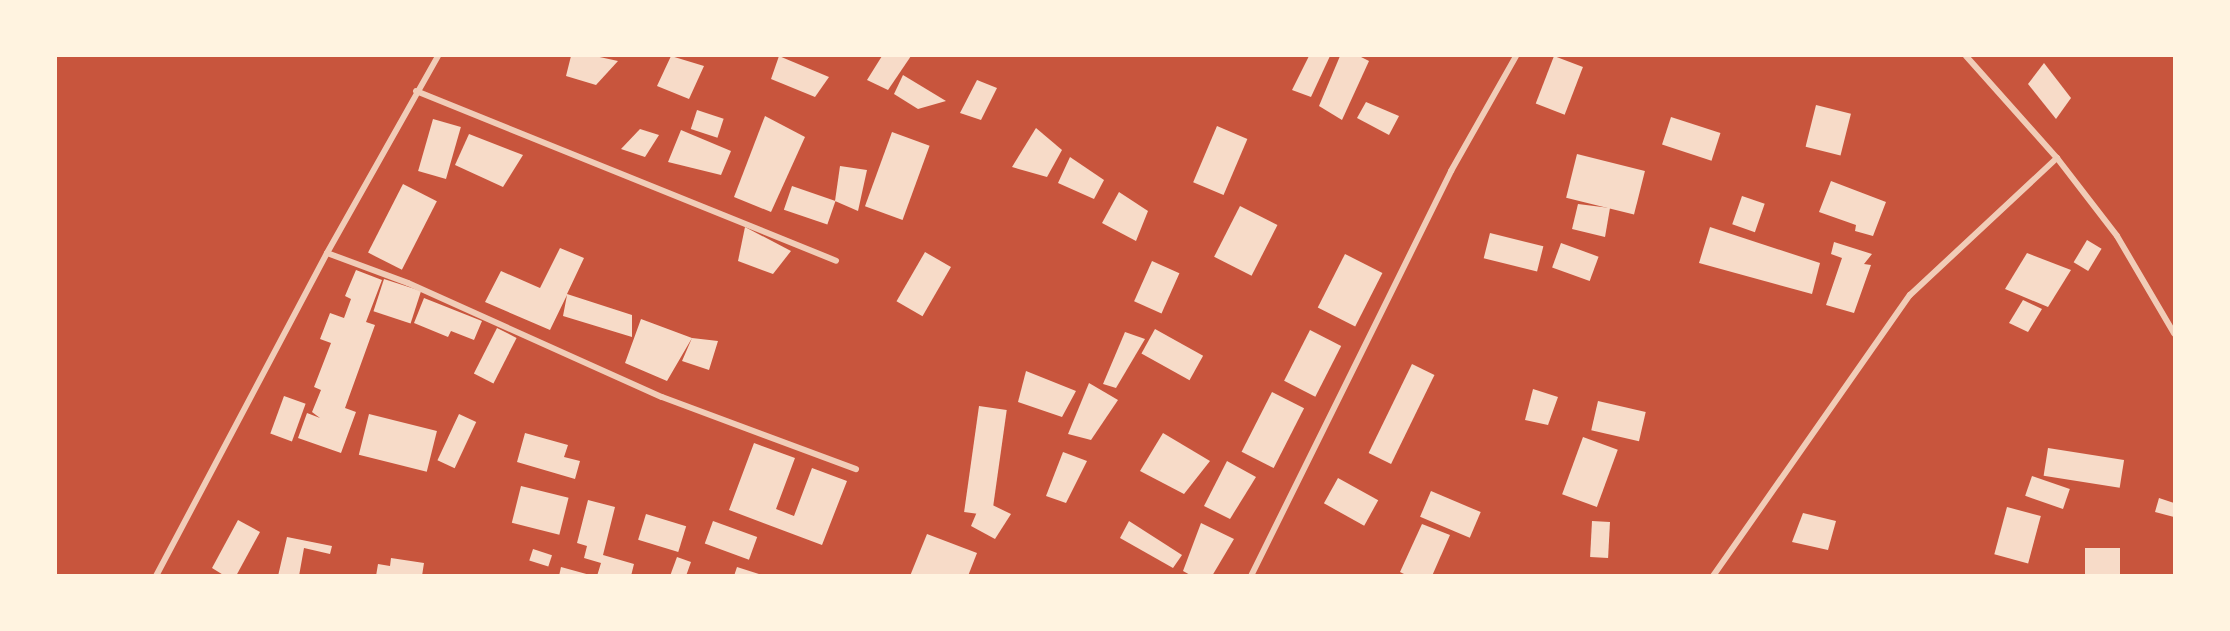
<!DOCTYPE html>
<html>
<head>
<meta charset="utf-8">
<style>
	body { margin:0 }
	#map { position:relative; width:2230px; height:631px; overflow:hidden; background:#c8553d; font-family:"Archivo Narrow",sans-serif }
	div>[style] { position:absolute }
	.building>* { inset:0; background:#f7dbc8; transform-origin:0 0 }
	.minor>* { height:6px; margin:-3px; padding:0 3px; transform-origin:3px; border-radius:3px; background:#f1ccb7 }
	span { translate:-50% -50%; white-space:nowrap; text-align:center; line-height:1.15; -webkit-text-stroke:6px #fff3e0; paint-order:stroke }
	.frame { position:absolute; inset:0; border:57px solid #fff3e0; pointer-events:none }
</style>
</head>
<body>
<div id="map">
	<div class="building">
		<i style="clip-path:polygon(571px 56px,595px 56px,618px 61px,596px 85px,566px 76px)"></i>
		<i style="clip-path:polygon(671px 56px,704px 66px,689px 99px,657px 86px)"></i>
		<i style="clip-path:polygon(779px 56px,829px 77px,815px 97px,771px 79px)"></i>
		<i style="clip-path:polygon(882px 56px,911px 56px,888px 90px,867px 80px)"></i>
		<i style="clip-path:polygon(1309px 56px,1330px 56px,1311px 97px,1292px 90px)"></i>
		<i style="clip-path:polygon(1340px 56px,1359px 56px,1369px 61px,1342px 120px,1319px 106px)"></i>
		<i style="left:1554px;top:56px;width:31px;height:51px;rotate:21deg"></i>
		<i style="clip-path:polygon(2044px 63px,2071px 98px,2056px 119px,2028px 84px)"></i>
		<i style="clip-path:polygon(903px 75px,946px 101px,918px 109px,894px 94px)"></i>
		<i style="clip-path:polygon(977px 80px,997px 88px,981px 120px,960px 113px)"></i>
		<i style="clip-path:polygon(1366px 102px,1399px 116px,1389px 135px,1357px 118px)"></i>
		<i style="left:1816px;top:105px;width:36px;height:43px;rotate:14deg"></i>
		<i style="left:697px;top:110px;width:28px;height:20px;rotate:18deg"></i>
		<i style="clip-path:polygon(765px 116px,805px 137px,771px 212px,734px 197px)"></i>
		<i style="left:1671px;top:117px;width:52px;height:29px;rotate:18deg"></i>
		<i style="left:433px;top:119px;width:29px;height:54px;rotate:16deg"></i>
		<i style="left:1217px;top:126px;width:33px;height:61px;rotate:23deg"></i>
		<i style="clip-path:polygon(1036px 128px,1062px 150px,1047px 177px,1012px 167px)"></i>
		<i style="clip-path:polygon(640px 129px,659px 135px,645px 157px,621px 149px)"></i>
		<i style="clip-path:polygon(681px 130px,731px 151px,721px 175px,668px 162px)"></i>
		<i style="left:892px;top:132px;width:40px;height:79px;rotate:20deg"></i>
		<i style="clip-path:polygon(469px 134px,523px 155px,503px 187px,455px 165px)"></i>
		<i style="left:1577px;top:154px;width:70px;height:45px;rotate:14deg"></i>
		<i style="clip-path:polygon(1070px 157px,1104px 180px,1094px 199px,1058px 183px)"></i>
		<i style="clip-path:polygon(840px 166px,867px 170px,858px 211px,835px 201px)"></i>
		<i style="clip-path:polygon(1831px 181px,1886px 202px,1873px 236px,1855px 231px,1856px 225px,1819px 212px)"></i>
		<i style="left:403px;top:184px;width:38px;height:77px;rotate:27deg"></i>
		<i style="left:792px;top:186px;width:46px;height:25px;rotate:19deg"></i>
		<i style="clip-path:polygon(1119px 192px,1148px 211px,1136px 241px,1102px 223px)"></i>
		<i style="left:1742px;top:196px;width:24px;height:30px;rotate:19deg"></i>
		<i style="clip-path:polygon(1578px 204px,1610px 208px,1605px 237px,1572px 229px)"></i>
		<i style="left:1240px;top:206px;width:42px;height:57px;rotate:27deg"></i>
		<i style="clip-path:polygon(745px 227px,791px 251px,773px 274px,738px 261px)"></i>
		<i style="clip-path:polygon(1710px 227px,1820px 263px,1812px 294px,1699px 263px)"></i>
		<i style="left:1490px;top:233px;width:55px;height:26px;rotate:14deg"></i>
		<i style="left:2087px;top:240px;width:17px;height:26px;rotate:31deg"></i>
		<i style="clip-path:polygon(1834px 242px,1872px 254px,1864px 264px,1871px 265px,1854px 313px,1826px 305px,1842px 258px,1831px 254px)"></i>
		<i style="left:1561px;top:243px;width:40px;height:26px;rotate:20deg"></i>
		<i style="clip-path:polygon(560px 248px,584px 258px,567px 294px,632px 315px,632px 337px,563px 316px,567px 295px,550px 330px,485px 302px,501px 271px,540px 288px)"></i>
		<i style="left:925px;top:252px;width:30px;height:57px;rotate:30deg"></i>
		<i style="clip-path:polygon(2027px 253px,2071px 270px,2048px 307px,2005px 289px)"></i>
		<i style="left:1345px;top:254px;width:42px;height:60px;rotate:27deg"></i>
		<i style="left:1152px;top:261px;width:30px;height:44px;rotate:24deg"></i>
		<i style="clip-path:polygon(356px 270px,382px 280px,366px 322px,375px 325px,345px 408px,356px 412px,341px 453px,298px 438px,307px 413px,320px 418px,312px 412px,321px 390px,314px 387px,331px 343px,320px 339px,330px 313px,344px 318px,351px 299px,345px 296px)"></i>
		<i style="left:384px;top:279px;width:39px;height:34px;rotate:18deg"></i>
		<i style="clip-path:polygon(424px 298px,482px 321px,474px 340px,451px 331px,448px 337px,414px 323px)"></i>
		<i style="clip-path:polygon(2023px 300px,2042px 309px,2028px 332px,2009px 323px)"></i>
		<i style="clip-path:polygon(641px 319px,692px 338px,718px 341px,709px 370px,682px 361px,692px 338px,667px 381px,625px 363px)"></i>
		<i style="left:497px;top:328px;width:22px;height:51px;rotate:27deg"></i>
		<i style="left:1155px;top:329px;width:55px;height:28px;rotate:29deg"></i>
		<i style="left:1310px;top:330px;width:35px;height:57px;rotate:27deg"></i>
		<i style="clip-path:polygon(1125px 332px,1145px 339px,1116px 388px,1103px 384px)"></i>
		<i style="left:1412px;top:364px;width:25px;height:99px;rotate:26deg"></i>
		<i style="clip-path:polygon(1026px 371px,1076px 391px,1062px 417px,1018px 402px)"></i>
		<i style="clip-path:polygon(1089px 383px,1118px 400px,1091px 440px,1068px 434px)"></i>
		<i style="clip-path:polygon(1533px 389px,1558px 397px,1548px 425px,1525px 420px)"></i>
		<i style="left:1272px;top:392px;width:36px;height:67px;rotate:27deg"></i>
		<i style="left:284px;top:396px;width:23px;height:40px;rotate:20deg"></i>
		<i style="left:1598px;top:401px;width:49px;height:30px;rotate:13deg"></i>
		<i style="left:979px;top:406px;width:28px;height:107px;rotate:8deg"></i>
		<i style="left:369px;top:414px;width:70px;height:42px;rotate:14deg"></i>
		<i style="left:459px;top:414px;width:19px;height:51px;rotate:25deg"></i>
		<i style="clip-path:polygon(525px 433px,568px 445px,564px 457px,580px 461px,575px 479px,517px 462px)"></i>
		<i style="clip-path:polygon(1163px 433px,1210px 461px,1184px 494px,1140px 471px)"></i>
		<i style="left:1583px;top:437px;width:37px;height:61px;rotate:20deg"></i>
		<i style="clip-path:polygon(754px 443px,795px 458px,776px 509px,794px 516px,812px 468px,847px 481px,822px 545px,729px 510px)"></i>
		<i style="left:2048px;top:448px;width:77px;height:28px;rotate:9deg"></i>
		<i style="clip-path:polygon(1063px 452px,1087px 461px,1066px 503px,1046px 496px)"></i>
		<i style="clip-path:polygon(1227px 461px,1256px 477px,1230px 519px,1204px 506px)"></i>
		<i style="left:2032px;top:476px;width:40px;height:21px;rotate:19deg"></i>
		<i style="left:1338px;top:478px;width:46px;height:29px;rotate:29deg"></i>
		<i style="left:521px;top:486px;width:49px;height:38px;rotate:14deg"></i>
		<i style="left:1431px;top:491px;width:54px;height:28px;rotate:23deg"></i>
		<i style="clip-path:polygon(2159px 498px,2174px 503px,2174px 517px,2155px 512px)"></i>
		<i style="clip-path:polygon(588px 500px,615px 507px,603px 555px,634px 564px,631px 576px,597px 576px,601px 563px,584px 558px,587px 546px,577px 543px)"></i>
		<i style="clip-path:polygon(982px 500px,1011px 514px,995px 539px,971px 526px)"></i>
		<i style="left:2007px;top:507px;width:35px;height:49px;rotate:15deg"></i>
		<i style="clip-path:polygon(1803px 513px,1836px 521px,1828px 550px,1792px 542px)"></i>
		<i style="left:646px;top:514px;width:42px;height:27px;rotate:17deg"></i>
		<i style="clip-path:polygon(238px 520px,260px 532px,236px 576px,225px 576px,212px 568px)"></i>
		<i style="left:713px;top:521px;width:47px;height:24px;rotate:20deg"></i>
		<i style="clip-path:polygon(1129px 521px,1182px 555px,1173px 568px,1120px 538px)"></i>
		<i style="left:1592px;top:521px;width:18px;height:36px;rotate:3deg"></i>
		<i style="clip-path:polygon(1201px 523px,1234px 539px,1212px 576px,1192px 576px,1183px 571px)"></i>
		<i style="clip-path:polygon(1422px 524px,1450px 535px,1432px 576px,1408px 576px,1400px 572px)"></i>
		<i style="clip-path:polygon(927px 534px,977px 553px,968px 576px,910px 576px)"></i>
		<i style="clip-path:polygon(287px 537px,332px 546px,330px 554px,304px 548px,299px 576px,278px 576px)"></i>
		<i style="left:2085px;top:548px;width:35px;height:28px"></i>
		<i style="left:533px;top:549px;width:20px;height:12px;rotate:18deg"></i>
		<i style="clip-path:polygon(677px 557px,691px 562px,686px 576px,670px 576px)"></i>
		<i style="clip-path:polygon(391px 558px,424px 563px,422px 576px,376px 576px,378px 564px,390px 566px)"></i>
		<i style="clip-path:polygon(561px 567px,590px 575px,590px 576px,559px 576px)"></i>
		<i style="clip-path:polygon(737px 567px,762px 575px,762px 576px,734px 576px)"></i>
	</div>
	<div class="minor">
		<i style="left:1966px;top:56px;width:137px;rotate:48.3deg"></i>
		<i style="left:2057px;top:158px;width:98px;rotate:52.4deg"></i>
		<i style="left:2117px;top:236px;width:113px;rotate:59.6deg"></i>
		<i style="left:416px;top:91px;width:453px;rotate:22deg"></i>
		<i style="left:327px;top:253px;width:86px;rotate:20.3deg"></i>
		<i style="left:408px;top:283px;width:278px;rotate:24.2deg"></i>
		<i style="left:662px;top:397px;width:207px;rotate:20.4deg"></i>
		<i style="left:156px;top:576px;width:365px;rotate:-62.1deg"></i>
		<i style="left:327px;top:253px;width:226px;rotate:-60.6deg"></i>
		<i style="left:1251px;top:576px;width:452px;rotate:-63.7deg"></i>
		<i style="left:1451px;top:171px;width:132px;rotate:-60.5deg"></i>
		<i style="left:1713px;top:576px;width:343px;rotate:-55deg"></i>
		<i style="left:1910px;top:295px;width:201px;rotate:-43deg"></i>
	</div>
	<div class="frame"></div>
</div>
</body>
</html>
